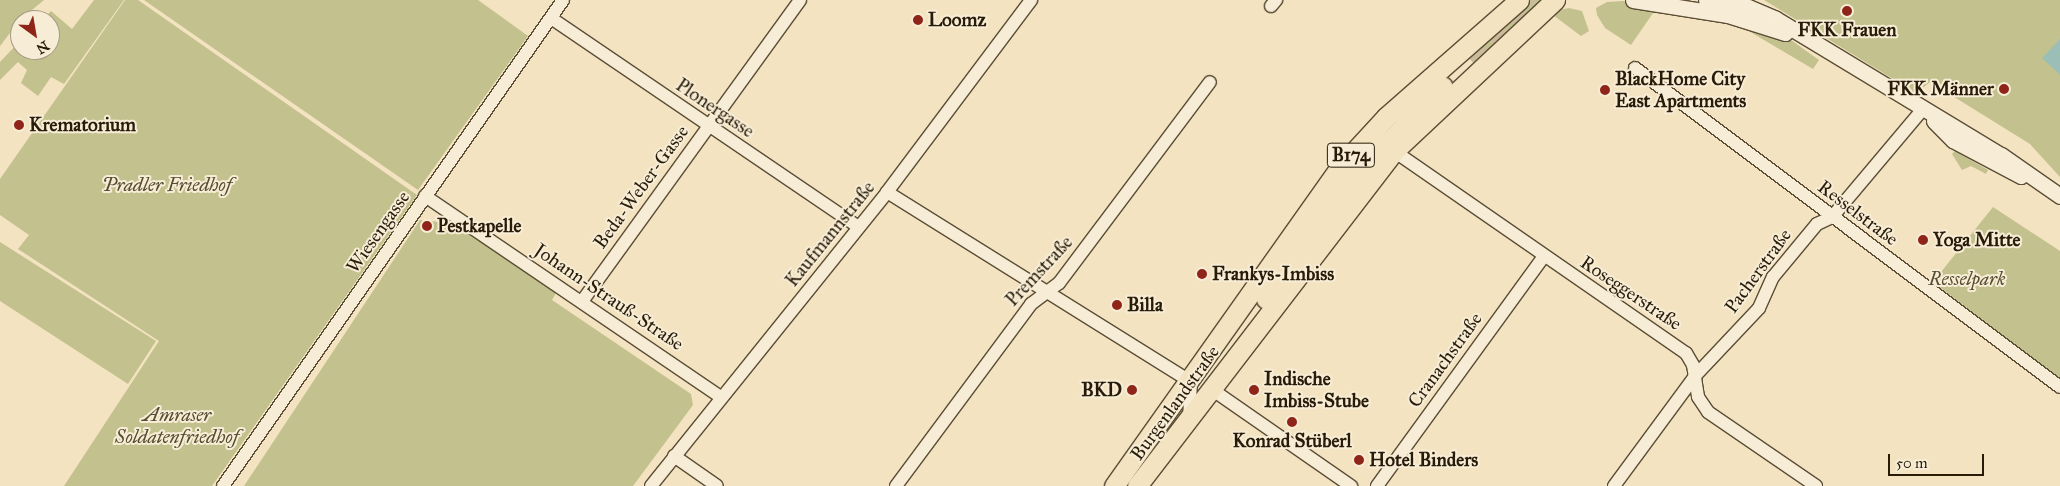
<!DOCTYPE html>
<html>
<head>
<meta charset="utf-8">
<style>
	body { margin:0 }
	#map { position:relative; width:2060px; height:486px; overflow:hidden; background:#f3e3c0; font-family:"IM FELL Great Primer",serif }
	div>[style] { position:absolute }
	.green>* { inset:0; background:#c3c18d }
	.water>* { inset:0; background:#9bbeb6 }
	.primary-tunnel>* { height:19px; margin-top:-9.5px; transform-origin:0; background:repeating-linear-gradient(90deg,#cabb9b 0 19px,transparent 0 28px) }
	.roads { filter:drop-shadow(1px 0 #5b4d36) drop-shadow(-1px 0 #5b4d36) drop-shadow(0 1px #5b4d36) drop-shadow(0 -1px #5b4d36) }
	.minor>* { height:12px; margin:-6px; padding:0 6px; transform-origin:6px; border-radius:6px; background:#f7edd6 }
	.tertiary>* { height:15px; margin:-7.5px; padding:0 7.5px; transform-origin:7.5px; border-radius:7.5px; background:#f7edd6 }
	.primary>* { height:19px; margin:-9.5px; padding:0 9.5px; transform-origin:9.5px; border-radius:9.5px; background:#f3e3c0 }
	.dots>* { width:14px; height:14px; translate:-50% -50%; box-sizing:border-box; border:2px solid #f7edd6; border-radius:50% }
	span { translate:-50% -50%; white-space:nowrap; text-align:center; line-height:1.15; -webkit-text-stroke:4px #f7edd6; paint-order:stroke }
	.shield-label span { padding:1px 4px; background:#f7edd6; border:1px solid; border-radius:4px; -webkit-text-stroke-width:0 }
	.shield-label { font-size:18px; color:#281b08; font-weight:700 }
	.poi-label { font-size:19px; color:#281b08; font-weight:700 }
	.left { translate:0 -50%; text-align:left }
	.right { translate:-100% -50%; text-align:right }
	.street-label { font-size:19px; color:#281b08 }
	.park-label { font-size:19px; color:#564d30; font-style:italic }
	.north { position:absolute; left:10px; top:10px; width:50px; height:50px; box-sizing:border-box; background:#f7edd6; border:1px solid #a49984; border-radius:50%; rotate:148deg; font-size:14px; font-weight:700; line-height:20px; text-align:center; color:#281b08 }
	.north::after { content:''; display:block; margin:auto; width:18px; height:22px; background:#8f2418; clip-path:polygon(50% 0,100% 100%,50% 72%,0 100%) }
	.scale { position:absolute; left:1888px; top:454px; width:96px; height:22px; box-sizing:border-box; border:2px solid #281b08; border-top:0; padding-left:6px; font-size:15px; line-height:18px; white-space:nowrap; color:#281b08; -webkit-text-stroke:4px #f7edd6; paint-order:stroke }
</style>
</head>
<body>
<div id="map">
	<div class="green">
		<i style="clip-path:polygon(0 0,44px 0,20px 20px,0 46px)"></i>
		<i style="clip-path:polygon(94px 0,124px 0,64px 84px,51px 77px,38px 96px,21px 83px,27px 70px,18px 62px,0 80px,0 62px,20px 41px,20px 50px,50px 50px,50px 20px,42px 20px,51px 11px,72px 29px)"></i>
		<i style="clip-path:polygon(125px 0,138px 0,417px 195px,212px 486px,64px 486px,159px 341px,18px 249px,29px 235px,0 215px,0 179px)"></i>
		<i style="clip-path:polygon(144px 0,478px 0,528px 36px,418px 190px)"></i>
		<i style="clip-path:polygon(1526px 0,1548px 0,1477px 66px,1465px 53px)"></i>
		<i style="clip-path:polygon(1764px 0,2060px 0,2060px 177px,2030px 144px,1930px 82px,1916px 93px)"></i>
		<i style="clip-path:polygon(1623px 1px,1762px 28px,1791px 40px,1819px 60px,1813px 69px,1737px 24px,1674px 14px,1653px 13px,1631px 45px,1605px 28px,1597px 15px,1596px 8px,1607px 2px)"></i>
		<i style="clip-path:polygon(1569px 8px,1582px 11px,1589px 31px,1581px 36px,1549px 12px)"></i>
		<i style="clip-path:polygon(1955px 151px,1988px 170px,1986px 174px,1971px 166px,1962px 170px,1952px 154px)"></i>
		<i style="clip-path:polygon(1993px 207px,2060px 251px,2060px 379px,1933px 282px)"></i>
		<i style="clip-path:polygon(420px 220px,469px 225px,557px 291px,552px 300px,691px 394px,693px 405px,633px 486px,244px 486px)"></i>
		<i style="clip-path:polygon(0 242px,156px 341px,128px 384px,0 301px)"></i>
	</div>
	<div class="water">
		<i style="clip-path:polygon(2060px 39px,2060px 75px,2042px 58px)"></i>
	</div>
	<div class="primary-tunnel">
		<i style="left:1471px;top:60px;width:88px;rotate:-42.7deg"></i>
	</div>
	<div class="roads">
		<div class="minor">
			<i style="left:1271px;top:6px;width:8px;rotate:-50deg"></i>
			<i style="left:551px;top:18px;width:371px;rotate:34.2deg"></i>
			<i style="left:1635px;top:68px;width:531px;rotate:36.89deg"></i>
			<i style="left:1394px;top:151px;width:355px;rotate:34.7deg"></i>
			<i style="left:1686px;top:353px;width:14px;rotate:60deg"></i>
			<i style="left:1693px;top:365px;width:32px;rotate:81deg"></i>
			<i style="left:1698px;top:397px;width:18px;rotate:56deg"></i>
			<i style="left:1708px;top:412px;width:131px;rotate:34.4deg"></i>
			<i style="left:887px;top:192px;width:358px;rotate:32deg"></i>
			<i style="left:1191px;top:382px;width:33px;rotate:93deg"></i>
			<i style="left:425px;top:196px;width:358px;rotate:34.2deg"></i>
			<i style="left:583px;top:300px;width:370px;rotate:-54.1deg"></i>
			<i style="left:1210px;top:388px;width:172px;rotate:34.8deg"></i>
			<i style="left:674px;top:456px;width:52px;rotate:34.9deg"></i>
			<i style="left:223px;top:486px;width:593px;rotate:-55.02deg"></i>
			<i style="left:651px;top:486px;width:377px;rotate:-51.2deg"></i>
			<i style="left:887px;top:192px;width:240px;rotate:-53.1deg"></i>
			<i style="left:896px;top:486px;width:227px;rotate:-53.4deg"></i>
			<i style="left:1031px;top:304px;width:35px;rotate:-37deg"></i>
			<i style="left:1059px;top:283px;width:251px;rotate:-53.1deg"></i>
			<i style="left:1377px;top:486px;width:284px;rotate:-54deg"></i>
			<i style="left:1614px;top:486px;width:137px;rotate:-53.6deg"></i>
			<i style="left:1695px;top:376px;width:93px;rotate:-46.7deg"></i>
			<i style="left:1759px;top:308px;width:34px;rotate:-66deg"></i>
			<i style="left:1773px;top:277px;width:69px;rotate:-50.3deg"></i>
			<i style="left:1817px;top:224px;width:17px;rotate:-25deg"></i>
			<i style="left:1832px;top:217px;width:140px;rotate:-49.9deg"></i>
		</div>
		<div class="tertiary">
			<i style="left:1633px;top:0;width:96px;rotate:9deg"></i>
			<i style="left:1728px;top:15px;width:60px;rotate:17.5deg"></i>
			<i style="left:1706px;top:0;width:43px;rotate:9.5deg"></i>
			<i style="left:1748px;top:7px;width:30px;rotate:23deg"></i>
			<i style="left:1776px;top:19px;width:263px;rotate:31.2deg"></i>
			<i style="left:2001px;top:155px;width:72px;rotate:34.8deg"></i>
			<i style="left:1934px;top:121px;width:27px;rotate:45deg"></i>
			<i style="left:1953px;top:140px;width:77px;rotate:27.9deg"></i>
		</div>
		<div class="primary">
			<i style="left:1266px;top:299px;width:136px;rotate:-55.1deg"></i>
			<i style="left:1344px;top:187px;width:141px;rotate:-45.6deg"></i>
			<i style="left:1114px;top:486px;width:391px;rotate:-54.7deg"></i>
			<i style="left:1340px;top:167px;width:68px;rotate:-47.4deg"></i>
			<i style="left:1386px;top:117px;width:177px;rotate:-41.3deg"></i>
			<i style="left:1137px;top:486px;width:422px;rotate:-52.5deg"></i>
			<i style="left:1394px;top:151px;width:221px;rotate:-43.2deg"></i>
		</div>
	</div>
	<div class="dots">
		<i style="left:1847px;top:11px;background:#8f2418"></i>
		<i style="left:918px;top:20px;background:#8f2418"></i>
		<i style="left:2004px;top:89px;background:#8f2418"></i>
		<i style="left:1605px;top:90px;background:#8f2418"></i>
		<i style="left:19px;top:125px;background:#8f2418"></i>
		<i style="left:427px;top:226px;background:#8f2418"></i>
		<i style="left:1923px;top:240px;background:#8f2418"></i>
		<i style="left:1202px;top:274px;background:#8f2418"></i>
		<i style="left:1117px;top:305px;background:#8f2418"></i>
		<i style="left:1132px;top:390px;background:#8f2418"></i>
		<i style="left:1254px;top:390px;background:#8f2418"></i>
		<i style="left:1292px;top:422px;background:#8f2418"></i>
		<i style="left:1359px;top:460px;background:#8f2418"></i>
	</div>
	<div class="shield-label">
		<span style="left:1351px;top:155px">B174</span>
	</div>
	<div class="poi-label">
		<span class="left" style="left:928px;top:20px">Loomz</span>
		<span style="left:1847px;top:30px">FKK Frauen</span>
		<span class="left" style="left:1615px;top:90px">BlackHome City<br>East Apartments</span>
		<span class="right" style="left:1994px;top:89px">FKK Männer</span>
		<span class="left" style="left:29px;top:125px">Krematorium</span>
		<span class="left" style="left:437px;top:226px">Pestkapelle</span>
		<span class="left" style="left:1933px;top:240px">Yoga Mitte</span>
		<span class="left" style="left:1212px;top:274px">Frankys-Imbiss</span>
		<span class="left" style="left:1127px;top:305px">Billa</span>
		<span class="left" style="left:1264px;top:390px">Indische<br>Imbiss-Stube</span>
		<span class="right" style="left:1122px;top:390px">BKD</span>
		<span style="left:1292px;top:441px">Konrad Stüberl</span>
		<span class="left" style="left:1369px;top:460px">Hotel Binders</span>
	</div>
	<div class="street-label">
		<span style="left:715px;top:108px;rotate:34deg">Plonergasse</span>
		<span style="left:641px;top:187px;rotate:-54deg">Beda-Weber-Gasse</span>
		<span style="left:1858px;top:213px;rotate:37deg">Resselstraße</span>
		<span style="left:378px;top:232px;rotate:-55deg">Wiesengasse</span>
		<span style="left:830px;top:234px;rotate:-51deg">Kaufmannstraße</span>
		<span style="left:1039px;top:271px;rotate:-47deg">Premstraße</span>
		<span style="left:1758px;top:271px;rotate:-54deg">Pacherstraße</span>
		<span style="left:1631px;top:293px;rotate:34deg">Roseggerstraße</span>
		<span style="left:609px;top:297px;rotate:34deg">Johann-Strauß-Straße</span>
		<span style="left:1445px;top:360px;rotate:-54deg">Cranachstraße</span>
		<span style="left:1175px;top:403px;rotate:-54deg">Burgenlandstraße</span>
	</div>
	<div class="park-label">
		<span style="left:167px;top:185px">Pradler Friedhof</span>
		<span style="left:1967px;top:279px">Resselpark</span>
		<span style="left:177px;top:426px">Amraser<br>Soldatenfriedhof</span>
	</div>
	<div class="north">N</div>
	<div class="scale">50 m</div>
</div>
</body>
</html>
